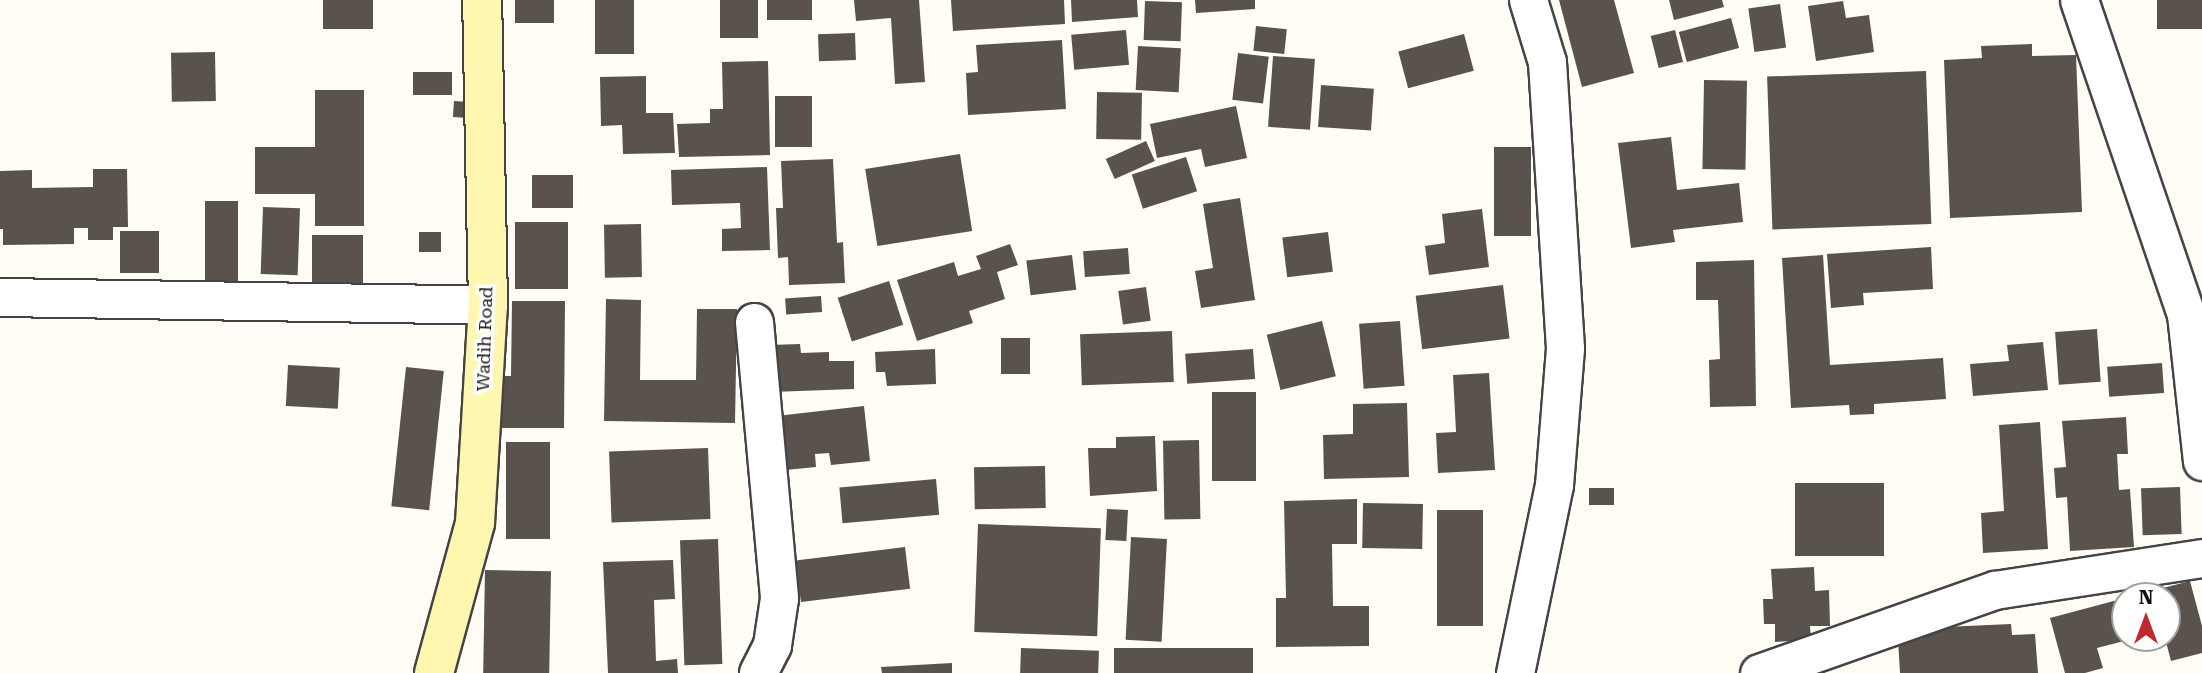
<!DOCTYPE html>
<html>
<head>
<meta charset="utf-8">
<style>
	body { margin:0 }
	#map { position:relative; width:2202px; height:673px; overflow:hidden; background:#fffdf5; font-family:"Roboto Serif",serif }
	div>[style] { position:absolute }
	.building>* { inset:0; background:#5a524d; transform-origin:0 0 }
	.roads { filter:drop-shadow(2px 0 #444) drop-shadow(-2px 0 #444) drop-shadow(0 2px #444) drop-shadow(0 -2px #444) }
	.street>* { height:37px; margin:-18.5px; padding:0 18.5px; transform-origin:18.5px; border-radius:18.5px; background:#fff }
	.secondary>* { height:38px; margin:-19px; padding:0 19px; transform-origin:19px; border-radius:19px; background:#fff6b0 }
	span { translate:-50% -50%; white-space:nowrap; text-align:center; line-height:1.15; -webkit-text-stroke:7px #fff; paint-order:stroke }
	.street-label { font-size:18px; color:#111 }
	.north { position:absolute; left:2111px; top:582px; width:70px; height:70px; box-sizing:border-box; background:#fff; border:2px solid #a0a0a0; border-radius:50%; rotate:0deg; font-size:19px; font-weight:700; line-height:28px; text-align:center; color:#111 }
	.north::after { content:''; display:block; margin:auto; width:24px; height:32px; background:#c4262e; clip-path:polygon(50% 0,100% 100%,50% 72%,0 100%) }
</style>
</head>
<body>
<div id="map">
	<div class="building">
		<i style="left:323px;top:0;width:50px;height:29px"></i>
		<i style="left:515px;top:0;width:39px;height:23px"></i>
		<i style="left:595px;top:0;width:39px;height:54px"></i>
		<i style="left:720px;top:0;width:38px;height:38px"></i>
		<i style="left:767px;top:0;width:45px;height:20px"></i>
		<i style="clip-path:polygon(854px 0,919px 0,925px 82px,895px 84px,891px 18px,856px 21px)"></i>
		<i style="clip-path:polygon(951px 0,1064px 0,1065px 24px,953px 31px)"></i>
		<i style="clip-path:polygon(1071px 0,1137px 0,1138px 17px,1072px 22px)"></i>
		<i style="clip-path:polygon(1195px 0,1255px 0,1255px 9px,1196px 13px)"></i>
		<i style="clip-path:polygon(1559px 0,1614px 0,1634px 73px,1582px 87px)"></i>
		<i style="clip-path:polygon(1669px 0,1722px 0,1724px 7px,1674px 20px)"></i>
		<i style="left:2157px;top:0;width:45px;height:29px"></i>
		<i style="left:1145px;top:1px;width:37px;height:39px;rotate:2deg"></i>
		<i style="clip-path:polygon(1843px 1px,1846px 18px,1869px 15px,1874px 52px,1816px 61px,1808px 6px)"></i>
		<i style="left:1780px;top:4px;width:44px;height:32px;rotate:82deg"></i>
		<i style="left:1731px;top:18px;width:31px;height:54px;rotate:75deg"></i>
		<i style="left:1256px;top:26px;width:31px;height:25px;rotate:6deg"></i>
		<i style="left:1126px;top:30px;width:35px;height:55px;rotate:85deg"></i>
		<i style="left:1675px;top:30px;width:33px;height:25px;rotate:76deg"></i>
		<i style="left:855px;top:33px;width:27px;height:37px;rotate:88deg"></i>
		<i style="left:1464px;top:34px;width:38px;height:68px;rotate:75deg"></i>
		<i style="clip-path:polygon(1062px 40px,1066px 109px,968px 115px,966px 73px,978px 72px,976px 45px)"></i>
		<i style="clip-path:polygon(2032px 44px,2032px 56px,2076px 55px,2082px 212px,1950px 218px,1944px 60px,1982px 58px,1981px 46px)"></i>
		<i style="left:1138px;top:46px;width:43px;height:44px;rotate:3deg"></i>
		<i style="left:215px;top:52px;width:49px;height:44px;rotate:89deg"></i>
		<i style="left:1238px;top:53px;width:31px;height:47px;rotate:7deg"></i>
		<i style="left:1273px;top:56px;width:42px;height:71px;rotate:4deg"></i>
		<i style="clip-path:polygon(768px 61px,770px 155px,679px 157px,677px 124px,710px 123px,710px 109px,723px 109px,722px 62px)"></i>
		<i style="left:1926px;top:71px;width:153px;height:159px;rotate:88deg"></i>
		<i style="left:413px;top:72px;width:39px;height:23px"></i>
		<i style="clip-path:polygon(646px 76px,646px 113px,673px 113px,675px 153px,623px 154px,622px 125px,601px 126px,600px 77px)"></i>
		<i style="left:1704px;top:80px;width:43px;height:89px;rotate:1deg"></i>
		<i style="left:1321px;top:85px;width:53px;height:42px;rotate:4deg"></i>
		<i style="clip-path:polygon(315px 90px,364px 90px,364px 226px,315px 226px,315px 194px,255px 194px,255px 147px,315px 147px)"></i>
		<i style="left:1097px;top:92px;width:45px;height:47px;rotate:1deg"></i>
		<i style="left:775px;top:96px;width:37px;height:51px"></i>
		<i style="left:454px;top:101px;width:15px;height:16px;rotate:4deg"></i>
		<i style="clip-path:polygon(1236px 106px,1247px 158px,1205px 167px,1201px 149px,1157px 158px,1150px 124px)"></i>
		<i style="clip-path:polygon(1671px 137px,1677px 190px,1739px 183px,1743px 222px,1673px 230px,1675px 242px,1631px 248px,1618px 143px)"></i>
		<i style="left:1146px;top:141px;width:22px;height:44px;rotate:66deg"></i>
		<i style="left:1494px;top:147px;width:37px;height:89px"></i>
		<i style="left:960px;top:154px;width:78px;height:96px;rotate:81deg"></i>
		<i style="left:1186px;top:157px;width:36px;height:57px;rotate:72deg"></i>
		<i style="clip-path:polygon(833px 159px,837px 243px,843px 242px,845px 283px,789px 285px,788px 257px,778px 258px,776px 208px,783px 208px,781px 161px)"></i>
		<i style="clip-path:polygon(767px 167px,770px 250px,722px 251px,722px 229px,741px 228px,740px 203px,672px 205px,671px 170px)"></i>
		<i style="clip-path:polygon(93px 169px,127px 169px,128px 227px,113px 227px,113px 240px,88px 240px,88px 228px,74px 228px,74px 244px,3px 245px,3px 229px,0 229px,0 171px,32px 170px,32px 188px,93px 187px)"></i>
		<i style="left:573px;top:175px;width:33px;height:41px;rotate:90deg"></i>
		<i style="clip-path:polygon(1240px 198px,1255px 300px,1201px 308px,1195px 271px,1213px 268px,1203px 204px)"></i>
		<i style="left:205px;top:201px;width:33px;height:93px"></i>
		<i style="left:263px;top:207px;width:37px;height:67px;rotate:2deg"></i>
		<i style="clip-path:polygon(1482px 209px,1489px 267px,1429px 275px,1425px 246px,1445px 243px,1442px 214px)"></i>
		<i style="left:515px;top:222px;width:53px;height:67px"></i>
		<i style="left:641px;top:224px;width:53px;height:37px;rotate:89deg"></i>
		<i style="left:120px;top:231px;width:39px;height:42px"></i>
		<i style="left:419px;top:232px;width:22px;height:20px"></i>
		<i style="left:1328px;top:232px;width:40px;height:46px;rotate:83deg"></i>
		<i style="left:312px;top:235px;width:51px;height:54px"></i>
		<i style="clip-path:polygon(1010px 244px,1018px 265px,997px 272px,1005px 299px,969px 311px,973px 323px,917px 341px,897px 280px,954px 262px,958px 276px,981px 269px,976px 256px)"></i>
		<i style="clip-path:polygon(1931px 247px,1933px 289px,1863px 293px,1864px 305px,1831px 308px,1827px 254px)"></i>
		<i style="left:1128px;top:248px;width:26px;height:45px;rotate:86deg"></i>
		<i style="left:1072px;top:255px;width:35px;height:46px;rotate:83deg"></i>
		<i style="clip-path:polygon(1823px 255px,1830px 365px,1943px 358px,1946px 399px,1874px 404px,1874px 414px,1850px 415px,1849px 405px,1791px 408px,1782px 258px)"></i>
		<i style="clip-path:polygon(1754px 260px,1756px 406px,1710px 407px,1709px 360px,1720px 359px,1718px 300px,1696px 300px,1696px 262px)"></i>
		<i style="left:889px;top:281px;width:46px;height:54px;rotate:72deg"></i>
		<i style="left:1503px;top:285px;width:54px;height:88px;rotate:83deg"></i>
		<i style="left:1146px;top:287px;width:34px;height:28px;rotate:82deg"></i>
		<i style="left:821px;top:296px;width:16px;height:36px;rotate:86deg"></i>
		<i style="clip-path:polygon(606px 299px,641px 300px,640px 380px,696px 380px,697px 309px,737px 309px,735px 423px,604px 421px)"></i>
		<i style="clip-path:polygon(512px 301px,565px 301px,564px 428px,498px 428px,499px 376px,511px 376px)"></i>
		<i style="left:1322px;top:321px;width:57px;height:57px;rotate:76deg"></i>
		<i style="left:1400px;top:321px;width:65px;height:41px;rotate:86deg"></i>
		<i style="left:2097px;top:329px;width:53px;height:42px;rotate:86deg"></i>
		<i style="left:1172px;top:331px;width:51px;height:92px;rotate:88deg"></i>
		<i style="left:1030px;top:338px;width:36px;height:29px;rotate:90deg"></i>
		<i style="clip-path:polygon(2043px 342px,2048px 390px,1973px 396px,1970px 364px,2009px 361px,2007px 345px)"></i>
		<i style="clip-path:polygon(800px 344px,801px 353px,829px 352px,829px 361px,854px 361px,854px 389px,772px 392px,770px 345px)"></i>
		<i style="clip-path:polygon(935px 349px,936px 384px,887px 386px,885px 372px,876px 372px,875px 352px)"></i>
		<i style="left:1253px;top:349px;width:30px;height:68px;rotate:86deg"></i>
		<i style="left:2162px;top:363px;width:30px;height:55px;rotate:86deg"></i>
		<i style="left:288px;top:365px;width:52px;height:41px;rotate:3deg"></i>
		<i style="left:406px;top:367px;width:38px;height:140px;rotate:6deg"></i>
		<i style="clip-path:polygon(1489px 373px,1495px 470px,1438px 473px,1436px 433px,1456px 432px,1453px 375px)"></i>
		<i style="left:1212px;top:392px;width:44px;height:89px"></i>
		<i style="clip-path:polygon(1407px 403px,1409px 477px,1324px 479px,1323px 435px,1353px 434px,1353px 404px)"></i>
		<i style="clip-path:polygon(864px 406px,870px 461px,831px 465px,829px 453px,815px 454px,816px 467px,775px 471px,768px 417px)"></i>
		<i style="clip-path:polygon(2126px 417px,2128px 454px,2117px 454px,2119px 490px,2130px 489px,2134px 547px,2070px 551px,2067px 497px,2056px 498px,2054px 468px,2066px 467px,2062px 421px)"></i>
		<i style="clip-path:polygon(2040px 422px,2048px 549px,1983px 553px,1981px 513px,2004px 511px,1999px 425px)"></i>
		<i style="clip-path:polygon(1155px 436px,1157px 491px,1090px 496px,1088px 448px,1116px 448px,1116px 437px)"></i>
		<i style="left:1199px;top:440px;width:79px;height:36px;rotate:89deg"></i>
		<i style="left:506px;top:442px;width:44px;height:97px"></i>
		<i style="left:708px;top:448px;width:71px;height:99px;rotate:88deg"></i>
		<i style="left:1045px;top:466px;width:42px;height:71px;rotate:89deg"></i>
		<i style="left:936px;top:479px;width:36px;height:97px;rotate:85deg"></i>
		<i style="left:1795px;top:483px;width:89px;height:73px"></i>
		<i style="left:2180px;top:487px;width:47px;height:39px;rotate:88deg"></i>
		<i style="left:1614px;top:488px;width:17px;height:25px;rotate:90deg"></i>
		<i style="clip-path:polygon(1357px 499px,1357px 544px,1332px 544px,1333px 606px,1369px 606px,1369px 646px,1276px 647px,1276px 598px,1286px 598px,1284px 501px)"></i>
		<i style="left:1363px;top:503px;width:60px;height:45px;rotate:1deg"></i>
		<i style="left:1107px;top:509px;width:21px;height:31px;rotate:3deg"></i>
		<i style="left:1437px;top:510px;width:46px;height:116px"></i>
		<i style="left:978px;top:524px;width:123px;height:108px;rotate:2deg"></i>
		<i style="left:1131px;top:537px;width:36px;height:103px;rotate:3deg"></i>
		<i style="left:718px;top:539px;width:125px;height:38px;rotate:88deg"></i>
		<i style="left:905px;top:547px;width:42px;height:110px;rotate:83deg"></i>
		<i style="clip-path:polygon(673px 560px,675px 599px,654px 600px,656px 661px,677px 659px,678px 673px,608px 673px,603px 562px)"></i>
		<i style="clip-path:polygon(1814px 567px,1815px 591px,1829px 590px,1830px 626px,1810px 626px,1811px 640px,1775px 642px,1775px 624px,1764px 624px,1763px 599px,1773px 599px,1771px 569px)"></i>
		<i style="left:485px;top:570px;width:66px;height:103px;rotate:1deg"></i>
		<i style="clip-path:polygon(2190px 581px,2202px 626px,2202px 653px,2171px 661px,2165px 638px,2167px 638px,2167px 596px,2136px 595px)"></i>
		<i style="clip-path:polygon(2125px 598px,2125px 638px,2132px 639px,2097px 648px,2103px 668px,2085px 673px,2065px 673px,2050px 618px)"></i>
		<i style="clip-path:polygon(2011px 624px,2012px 635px,2035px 634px,2038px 673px,1900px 673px,1898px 640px,1922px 639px,1922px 628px)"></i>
		<i style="left:1021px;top:648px;width:78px;height:25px;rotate:2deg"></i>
		<i style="left:1114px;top:648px;width:139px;height:25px"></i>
		<i style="clip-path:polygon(952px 663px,952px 673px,882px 673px,881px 667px)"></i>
	</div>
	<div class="roads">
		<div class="street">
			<i style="left:2079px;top:0;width:332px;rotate:71.2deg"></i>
			<i style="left:2186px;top:314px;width:148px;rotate:83.8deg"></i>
			<i style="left:0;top:297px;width:488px;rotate:0.9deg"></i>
			<i style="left:754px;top:322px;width:277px;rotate:84.8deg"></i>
			<i style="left:779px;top:598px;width:48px;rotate:98.5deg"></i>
			<i style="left:772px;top:645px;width:31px;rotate:117deg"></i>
			<i style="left:1515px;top:673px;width:192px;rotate:-78.3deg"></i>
			<i style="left:1554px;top:485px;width:137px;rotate:-85.4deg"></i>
			<i style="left:1565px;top:348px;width:287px;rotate:-93.6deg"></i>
			<i style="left:1547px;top:62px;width:65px;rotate:-107deg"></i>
			<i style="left:1759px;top:673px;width:250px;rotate:-19.4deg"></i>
			<i style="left:1995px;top:590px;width:209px;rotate:-8.8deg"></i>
		</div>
		<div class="secondary">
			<i style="left:434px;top:673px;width:156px;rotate:-74.7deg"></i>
			<i style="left:475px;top:523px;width:218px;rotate:-86.6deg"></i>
			<i style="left:488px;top:305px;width:305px;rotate:-91.1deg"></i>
		</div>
	</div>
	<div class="street-label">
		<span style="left:485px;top:339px;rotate:-88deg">Wadih Road</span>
	</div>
	<div class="north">N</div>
</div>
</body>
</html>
